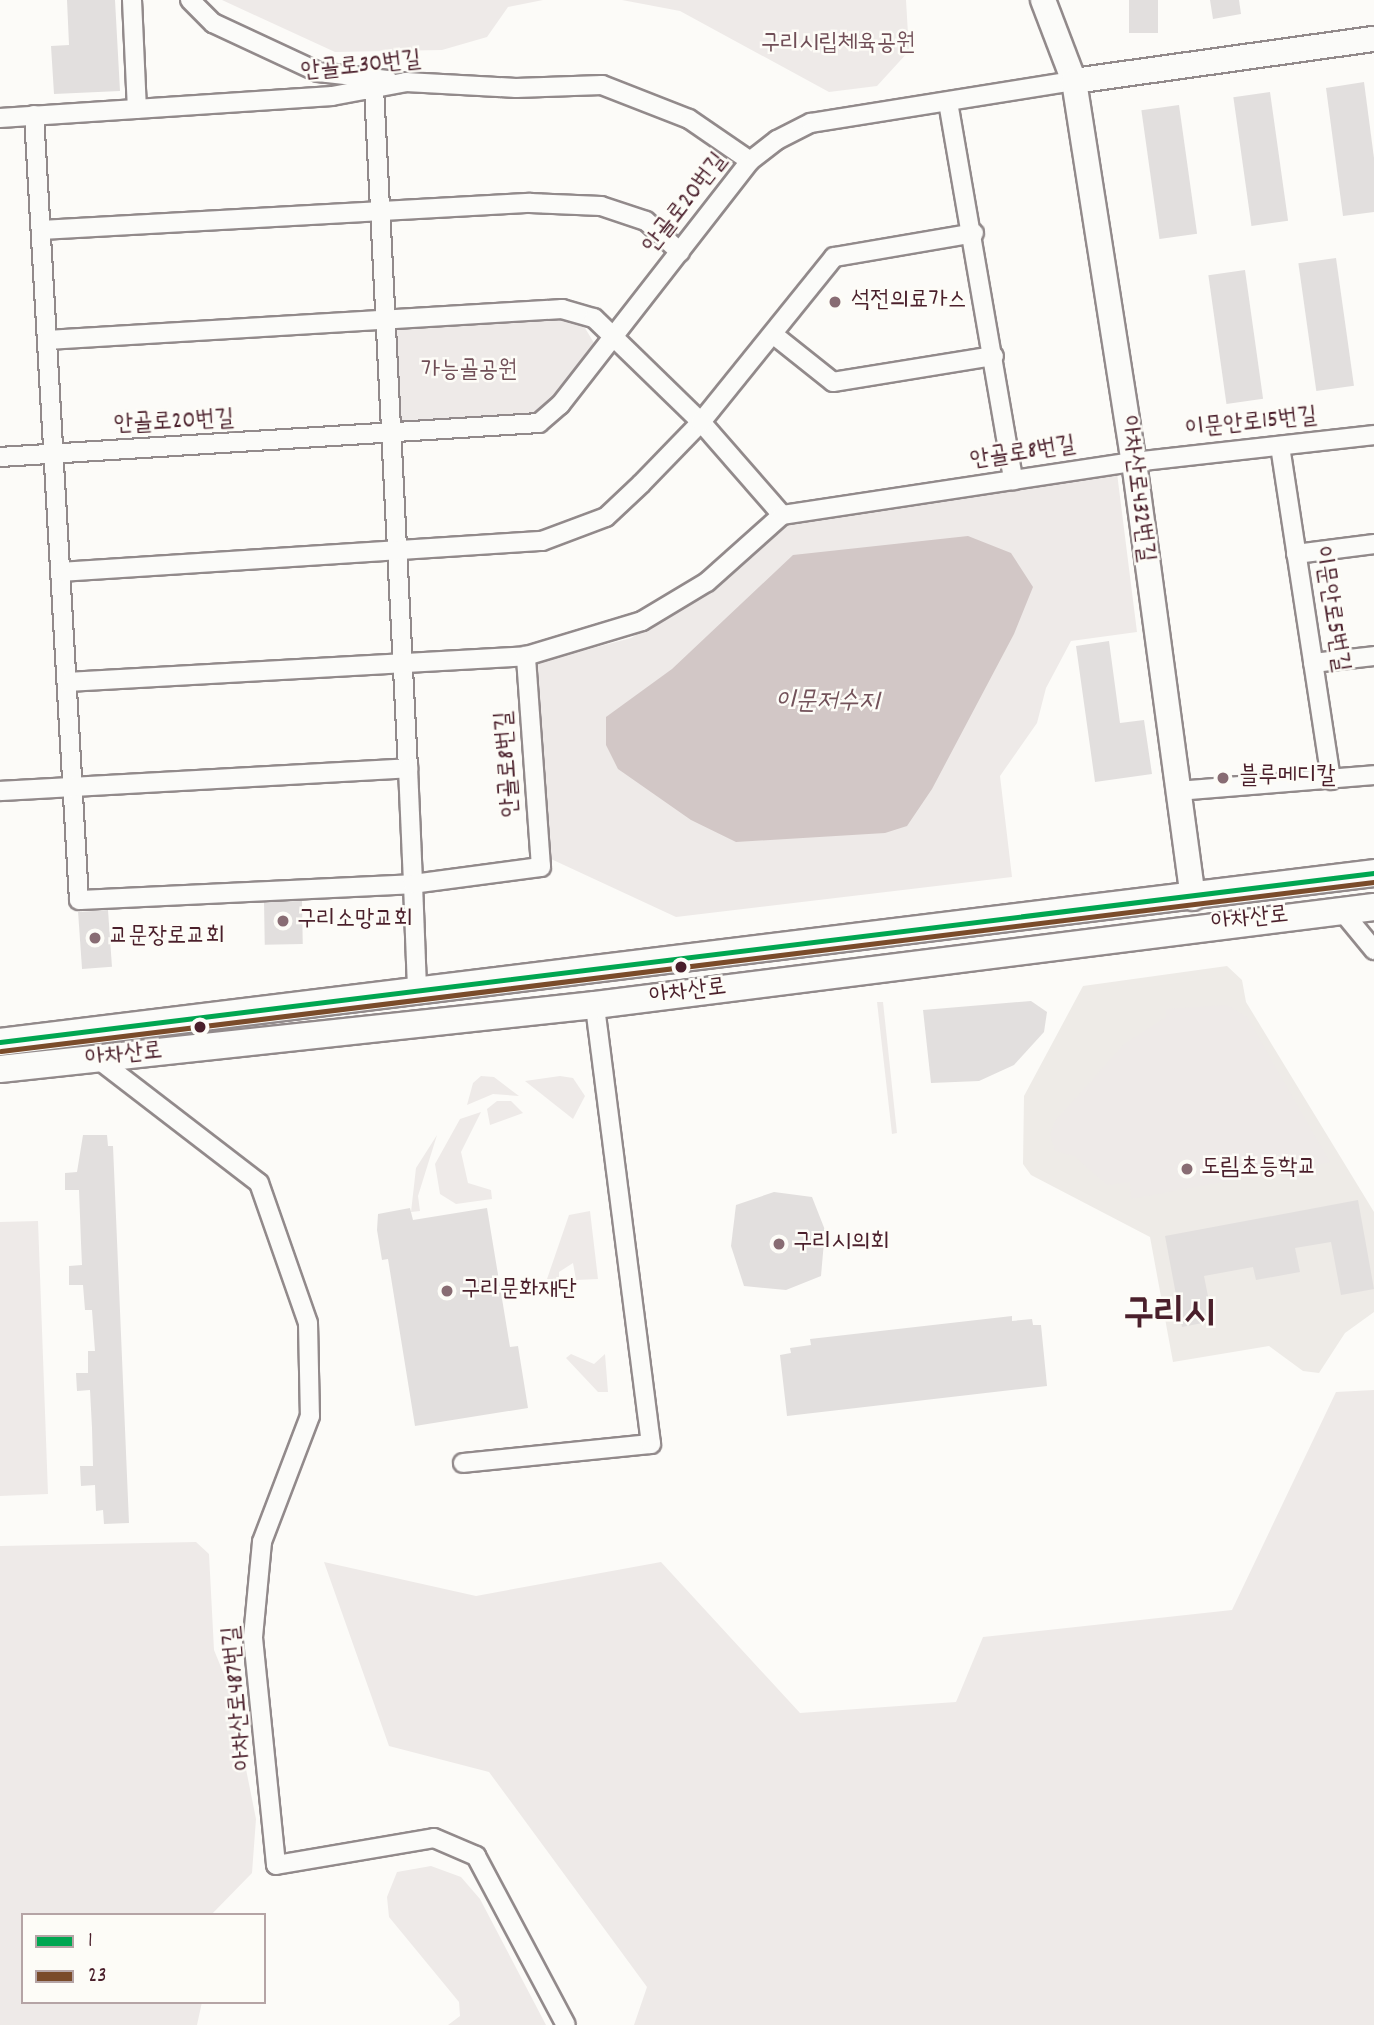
<!DOCTYPE html>
<html>
<head>
<meta charset="utf-8">
<style>
	body { margin:0 }
	#map { position:relative; width:1374px; height:2025px; overflow:hidden; background:#fcfbf8; font-family:Dekko,"Poor Story",sans-serif }
	div>[style] { position:absolute }
	.built>* { inset:0; background:#eeebe7 }
	.green>* { inset:0; background:#eeeae8 }
	.water>* { inset:0; background:#d2c7c6 }
	.building>* { inset:0; background:#e2dfde; transform-origin:0 0 }
	.roads { filter:drop-shadow(2px 0 #928a8b) drop-shadow(-2px 0 #928a8b) drop-shadow(0 2px #928a8b) drop-shadow(0 -2px #928a8b) }
	.street>* { height:18px; margin:-9px; padding:0 9px; transform-origin:9px; border-radius:9px; background:#fbfbf9 }
	.secondary>* { height:24px; margin:-12px; padding:0 12px; transform-origin:12px; border-radius:12px; background:#fbfbf9 }
	.primary>* { height:26px; margin:-13px; padding:0 13px; transform-origin:13px; border-radius:13px; background:#fbfbf9 }
	.bus-1>* { height:5px; margin:-2.5px; padding:0 2.5px; transform-origin:2.5px; border-radius:2.5px; background:#00a651 }
	.bus-2>* { height:5px; margin:-2.5px; padding:0 2.5px; transform-origin:2.5px; border-radius:2.5px; background:#7a4b2a }
	.dots>* { width:19px; height:19px; translate:-50% -50%; box-sizing:border-box; border:4px solid #fdfcf7; border-radius:50% }
	span { translate:-50% -50%; white-space:nowrap; text-align:center; line-height:1.15; -webkit-text-stroke:5px #fdfcf7; paint-order:stroke }
	.park-label { font-size:24px; color:#704e57 }
	.street-label { font-size:24px; color:#4a1f2b }
	.poi-label { font-size:24px; color:#4a1f2b }
	.left { translate:0 -50%; text-align:left }
	.water-label { font-size:26px; color:#73525a; font-style:italic }
	.town-label { font-size:38px; color:#4a1f2b; font-weight:700 }
	.legend { position:absolute; left:21px; top:1913px; width:245px; height:91px; box-sizing:border-box; background:#fdfcf7; border:2px solid #b5a4a5; margin:0; padding:9px 12px; list-style:none; font-size:21px; color:#4a1f2b }
	.legend li { display:flex; align-items:center; gap:14px; height:35px }
	.legend b { width:35px; border:2px solid #b5a4a5 }
</style>
</head>
<body>
<div id="map">
	<div class="built">
		<i style="clip-path:polygon(1227px 966px,1242px 980px,1246px 1002px,1374px 1212px,1374px 1312px,1345px 1333px,1319px 1373px,1303px 1371px,1269px 1346px,1173px 1362px,1150px 1237px,1031px 1175px,1023px 1164px,1024px 1096px,1083px 986px)"></i>
	</div>
	<div class="green">
		<i style="clip-path:polygon(222px 0,543px 0,508px 7px,487px 37px,442px 50px,335px 52px)"></i>
		<i style="clip-path:polygon(622px 0,906px 0,909px 51px,877px 86px,829px 92px,680px 11px)"></i>
		<i style="clip-path:polygon(552px 319px,582px 323px,594px 343px,538px 414px,401px 428px,396px 327px)"></i>
		<i style="clip-path:polygon(1117px 473px,1137px 632px,1071px 641px,1046px 688px,1037px 723px,1000px 776px,1012px 877px,676px 917px,551px 859px,536px 663px,631px 638px,723px 581px,790px 522px)"></i>
		<i style="clip-path:polygon(877px 1002px,883px 1002px,897px 1133px,892px 1134px)"></i>
		<i style="clip-path:polygon(1227px 1005px,1247px 1017px,1330px 1162px,1131px 1199px,1130px 1182px,1107px 1185px,1074px 1156px,1055px 1151px,1050px 1135px,1055px 1121px,1124px 1044px,1166px 1017px,1166px 1009px)"></i>
		<i style="clip-path:polygon(481px 1076px,494px 1077px,519px 1096px,493px 1094px,467px 1105px,473px 1083px)"></i>
		<i style="clip-path:polygon(560px 1076px,573px 1078px,585px 1096px,573px 1119px,525px 1081px)"></i>
		<i style="clip-path:polygon(497px 1101px,511px 1101px,523px 1113px,490px 1125px,487px 1109px)"></i>
		<i style="clip-path:polygon(481px 1112px,461px 1152px,468px 1183px,491px 1190px,492px 1199px,456px 1204px,440px 1194px,435px 1164px,460px 1119px)"></i>
		<i style="clip-path:polygon(437px 1135px,418px 1196px,420px 1211px,411px 1212px,416px 1168px)"></i>
		<i style="clip-path:polygon(590px 1211px,598px 1279px,576px 1280px,573px 1263px,559px 1272px,559px 1280px,547px 1279px,569px 1215px)"></i>
		<i style="clip-path:polygon(38px 1221px,48px 1494px,0 1496px,0 1222px)"></i>
		<i style="clip-path:polygon(571px 1354px,594px 1364px,605px 1354px,608px 1392px,598px 1392px,566px 1358px)"></i>
		<i style="clip-path:polygon(1374px 1390px,1374px 2025px,634px 2025px,647px 1987px,489px 1772px,389px 1746px,324px 1562px,476px 1596px,661px 1562px,800px 1713px,956px 1702px,983px 1637px,1232px 1610px,1336px 1392px)"></i>
		<i style="clip-path:polygon(196px 1542px,209px 1554px,214px 1650px,230px 1689px,256px 1819px,252px 1873px,211px 1915px,23px 1915px,23px 2002px,202px 2002px,197px 2025px,0 2025px,0 1546px)"></i>
		<i style="clip-path:polygon(431px 1866px,461px 1877px,480px 1899px,546px 2025px,448px 2025px,460px 2016px,459px 2002px,389px 1917px,387px 1897px,397px 1872px)"></i>
	</div>
	<div class="water">
		<i style="clip-path:polygon(968px 536px,1011px 553px,1033px 587px,1014px 634px,932px 789px,907px 826px,885px 833px,736px 842px,691px 820px,618px 769px,606px 745px,606px 717px,672px 669px,793px 555px)"></i>
	</div>
	<div class="building">
		<i style="clip-path:polygon(67px 0,115px 0,120px 91px,54px 94px,51px 46px,69px 45px)"></i>
		<i style="left:1129px;top:0;width:29px;height:33px"></i>
		<i style="clip-path:polygon(1210px 0,1239px 0,1241px 14px,1213px 19px)"></i>
		<i style="clip-path:polygon(1364px 82px,1374px 158px,1374px 212px,1343px 216px,1326px 88px)"></i>
		<i style="left:1270px;top:92px;width:130px;height:37px;rotate:82deg"></i>
		<i style="left:1179px;top:105px;width:130px;height:38px;rotate:82deg"></i>
		<i style="left:1336px;top:258px;width:129px;height:38px;rotate:82deg"></i>
		<i style="left:1245px;top:270px;width:130px;height:37px;rotate:82deg"></i>
		<i style="clip-path:polygon(1109px 641px,1120px 723px,1144px 720px,1152px 774px,1095px 782px,1076px 646px)"></i>
		<i style="left:302px;top:901px;width:43px;height:38px;rotate:89deg"></i>
		<i style="left:108px;top:910px;width:57px;height:30px;rotate:86deg"></i>
		<i style="clip-path:polygon(1031px 1001px,1047px 1012px,1044px 1032px,1014px 1065px,979px 1081px,931px 1083px,923px 1010px)"></i>
		<i style="clip-path:polygon(83px 1135px,107px 1135px,108px 1146px,113px 1146px,129px 1523px,104px 1524px,103px 1510px,96px 1511px,95px 1485px,81px 1486px,80px 1466px,93px 1466px,92px 1428px,90px 1390px,77px 1391px,76px 1373px,88px 1373px,88px 1351px,95px 1351px,92px 1310px,85px 1310px,83px 1285px,69px 1285px,69px 1266px,82px 1265px,81px 1243px,79px 1190px,65px 1190px,65px 1173px,77px 1172px)"></i>
		<i style="clip-path:polygon(774px 1192px,812px 1197px,825px 1230px,821px 1276px,786px 1290px,744px 1286px,731px 1246px,736px 1205px)"></i>
		<i style="clip-path:polygon(1358px 1200px,1374px 1289px,1341px 1295px,1331px 1242px,1295px 1248px,1300px 1272px,1256px 1280px,1253px 1267px,1204px 1276px,1213px 1321px,1182px 1327px,1165px 1236px)"></i>
		<i style="clip-path:polygon(410px 1208px,413px 1220px,487px 1208px,510px 1347px,518px 1346px,528px 1408px,415px 1426px,388px 1259px,382px 1260px,377px 1230px,378px 1214px)"></i>
		<i style="clip-path:polygon(1012px 1316px,1012px 1321px,1032px 1319px,1033px 1325px,1041px 1325px,1047px 1386px,787px 1416px,780px 1355px,791px 1353px,790px 1348px,811px 1345px,810px 1339px)"></i>
	</div>
	<div class="roads">
		<div class="street">
			<i style="left:132px;top:0;width:109px;rotate:87.4deg"></i>
			<i style="left:190px;top:0;width:33px;rotate:45deg"></i>
			<i style="left:213px;top:23px;width:116px;rotate:25deg"></i>
			<i style="left:318px;top:72px;width:70px;rotate:6.5deg"></i>
			<i style="left:374px;top:88px;width:681px;rotate:87.14deg"></i>
			<i style="left:948px;top:102px;width:384px;rotate:80.2deg"></i>
			<i style="left:34px;top:115px;width:786px;rotate:86.72deg"></i>
			<i style="left:79px;top:900px;width:334px;rotate:-2.7deg"></i>
			<i style="left:413px;top:884px;width:106px;rotate:87.8deg"></i>
			<i style="left:0;top:118px;width:333px;rotate:-3.8deg"></i>
			<i style="left:332px;top:96px;width:75px;rotate:-10.7deg"></i>
			<i style="left:406px;top:82px;width:110px;rotate:3.1deg"></i>
			<i style="left:516px;top:88px;width:86px;rotate:-2deg"></i>
			<i style="left:602px;top:85px;width:93px;rotate:21.3deg"></i>
			<i style="left:689px;top:119px;width:74px;rotate:34.5deg"></i>
			<i style="left:41px;top:230px;width:490px;rotate:-3.2deg"></i>
			<i style="left:530px;top:203px;width:71px;rotate:2.4deg"></i>
			<i style="left:601px;top:206px;width:47px;rotate:18.4deg"></i>
			<i style="left:646px;top:221px;width:46px;rotate:42.4deg"></i>
			<i style="left:774px;top:335px;width:75px;rotate:38.5deg"></i>
			<i style="left:833px;top:382px;width:163px;rotate:-9.2deg"></i>
			<i style="left:47px;top:340px;width:516px;rotate:-3.44deg"></i>
			<i style="left:562px;top:309px;width:33px;rotate:16deg"></i>
			<i style="left:594px;top:318px;width:149px;rotate:44.2deg"></i>
			<i style="left:701px;top:422px;width:123px;rotate:48.9deg"></i>
			<i style="left:1280px;top:446px;width:338px;rotate:81.3deg"></i>
			<i style="left:0;top:457px;width:540px;rotate:-3.61deg"></i>
			<i style="left:539px;top:423px;width:28px;rotate:-41deg"></i>
			<i style="left:560px;top:405px;width:309px;rotate:-52.1deg"></i>
			<i style="left:750px;top:161px;width:34px;rotate:-38deg"></i>
			<i style="left:777px;top:140px;width:38px;rotate:-27deg"></i>
			<i style="left:811px;top:123px;width:266px;rotate:-9.1deg"></i>
			<i style="left:1296px;top:554px;width:79px;rotate:-7.3deg"></i>
			<i style="left:61px;top:572px;width:482px;rotate:-3.7deg"></i>
			<i style="left:542px;top:541px;width:68px;rotate:-20.6deg"></i>
			<i style="left:606px;top:517px;width:48px;rotate:-43.3deg"></i>
			<i style="left:641px;top:484px;width:86px;rotate:-45.9deg"></i>
			<i style="left:701px;top:422px;width:212px;rotate:-51.1deg"></i>
			<i style="left:834px;top:257px;width:142px;rotate:-9.7deg"></i>
			<i style="left:1313px;top:663px;width:61px;rotate:-6.5deg"></i>
			<i style="left:67px;top:682px;width:460px;rotate:-3.2deg"></i>
			<i style="left:0;top:791px;width:409px;rotate:-3.2deg"></i>
			<i style="left:408px;top:768px;width:116px;rotate:87.5deg"></i>
			<i style="left:413px;top:884px;width:129px;rotate:-7.6deg"></i>
			<i style="left:541px;top:867px;width:212px;rotate:-94.1deg"></i>
			<i style="left:526px;top:656px;width:121px;rotate:-16.8deg"></i>
			<i style="left:642px;top:621px;width:76px;rotate:-31deg"></i>
			<i style="left:707px;top:582px;width:101px;rotate:-41.8deg"></i>
			<i style="left:782px;top:515px;width:356px;rotate:-8.6deg"></i>
			<i style="left:1134px;top:462px;width:242px;rotate:-6.4deg"></i>
			<i style="left:1177px;top:791px;width:198px;rotate:-4.6deg"></i>
			<i style="left:1341px;top:910px;width:52px;rotate:50.5deg"></i>
			<i style="left:98px;top:1059px;width:203px;rotate:37.6deg"></i>
			<i style="left:259px;top:1183px;width:148px;rotate:70.7deg"></i>
			<i style="left:308px;top:1323px;width:93px;rotate:88.8deg"></i>
			<i style="left:310px;top:1416px;width:135px;rotate:110.9deg"></i>
			<i style="left:262px;top:1542px;width:96px;rotate:95.4deg"></i>
			<i style="left:253px;top:1638px;width:228px;rotate:84.2deg"></i>
			<i style="left:276px;top:1865px;width:160px;rotate:-9.7deg"></i>
			<i style="left:434px;top:1838px;width:46px;rotate:23.2deg"></i>
			<i style="left:476px;top:1856px;width:191px;rotate:62deg"></i>
			<i style="left:463px;top:1463px;width:189px;rotate:-5.8deg"></i>
			<i style="left:651px;top:1444px;width:443px;rotate:-97.3deg"></i>
		</div>
		<div class="secondary">
			<i style="left:1043px;top:0;width:87px;rotate:69.1deg"></i>
			<i style="left:1074px;top:81px;width:386px;rotate:81.1deg"></i>
			<i style="left:1134px;top:462px;width:440px;rotate:82.3deg"></i>
			<i style="left:1074px;top:81px;width:303px;rotate:-8deg"></i>
		</div>
		<div class="primary">
			<i style="left:0;top:1042px;width:1384px;rotate:-7.01deg"></i>
			<i style="left:0;top:1069px;width:598px;rotate:-6.14deg"></i>
			<i style="left:595px;top:1005px;width:785px;rotate:-7.17deg"></i>
		</div>
	</div>
	<div class="bus-1">
		<i style="left:0;top:1042px;width:1384px;rotate:-7.01deg"></i>
	</div>
	<div class="bus-2">
		<i style="left:1px;top:1051px;width:1383px;rotate:-7.02deg"></i>
	</div>
	<div class="dots">
		<i style="left:835px;top:302px;background:#886c73"></i>
		<i style="left:1223px;top:778px;background:#886c73"></i>
		<i style="left:283px;top:921px;background:#886c73"></i>
		<i style="left:95px;top:938px;background:#886c73"></i>
		<i style="left:681px;top:967px;background:#4a1f2b"></i>
		<i style="left:200px;top:1027px;background:#4a1f2b"></i>
		<i style="left:1187px;top:1169px;background:#886c73"></i>
		<i style="left:779px;top:1244px;background:#886c73"></i>
		<i style="left:447px;top:1291px;background:#886c73"></i>
	</div>
	<div class="park-label">
		<span style="left:838px;top:45px">구리시립체육공원</span>
		<span style="left:469px;top:372px">가능골공원</span>
	</div>
	<div class="street-label">
		<span style="left:361px;top:67px;rotate:-6deg">안골로30번길</span>
		<span style="left:686px;top:204px;rotate:-52deg">안골로20번길</span>
		<span style="left:174px;top:423px;rotate:-3deg">안골로20번길</span>
		<span style="left:1251px;top:424px;rotate:-6deg">이문안로15번길</span>
		<span style="left:1023px;top:454px;rotate:-9deg">안골로8번길</span>
		<span style="left:1136px;top:489px;rotate:83deg">아차산로432번길</span>
		<span style="left:1330px;top:609px;rotate:81deg">이문안로5번길</span>
		<span style="left:509px;top:764px;rotate:-94deg">안골로8번길</span>
		<span style="left:1250px;top:920px;rotate:-6deg">아차산로</span>
		<span style="left:688px;top:993px;rotate:-7deg">아차산로</span>
		<span style="left:124px;top:1056px;rotate:-6deg">아차산로</span>
		<span style="left:239px;top:1698px;rotate:-95deg">아차산로487번길</span>
	</div>
	<div class="poi-label">
		<span class="left" style="left:851px;top:302px">석전의료가스</span>
		<span class="left" style="left:1239px;top:778px">블루메디칼</span>
		<span class="left" style="left:297px;top:921px">구리소망교회</span>
		<span class="left" style="left:109px;top:938px">교문장로교회</span>
		<span class="left" style="left:1201px;top:1169px">도림초등학교</span>
		<span class="left" style="left:793px;top:1244px">구리시의회</span>
		<span class="left" style="left:461px;top:1291px">구리문화재단</span>
	</div>
	<div class="water-label">
		<span style="left:827px;top:703px">이문저수지</span>
	</div>
	<div class="town-label">
		<span style="left:1169px;top:1316px">구리시</span>
	</div>
	<ul class="legend">
	<li><b style="height:9px;background:#00a651"></b>1</li>
	<li><b style="height:9px;background:#7a4b2a"></b>23</li>
	</ul>
</div>
</body>
</html>
